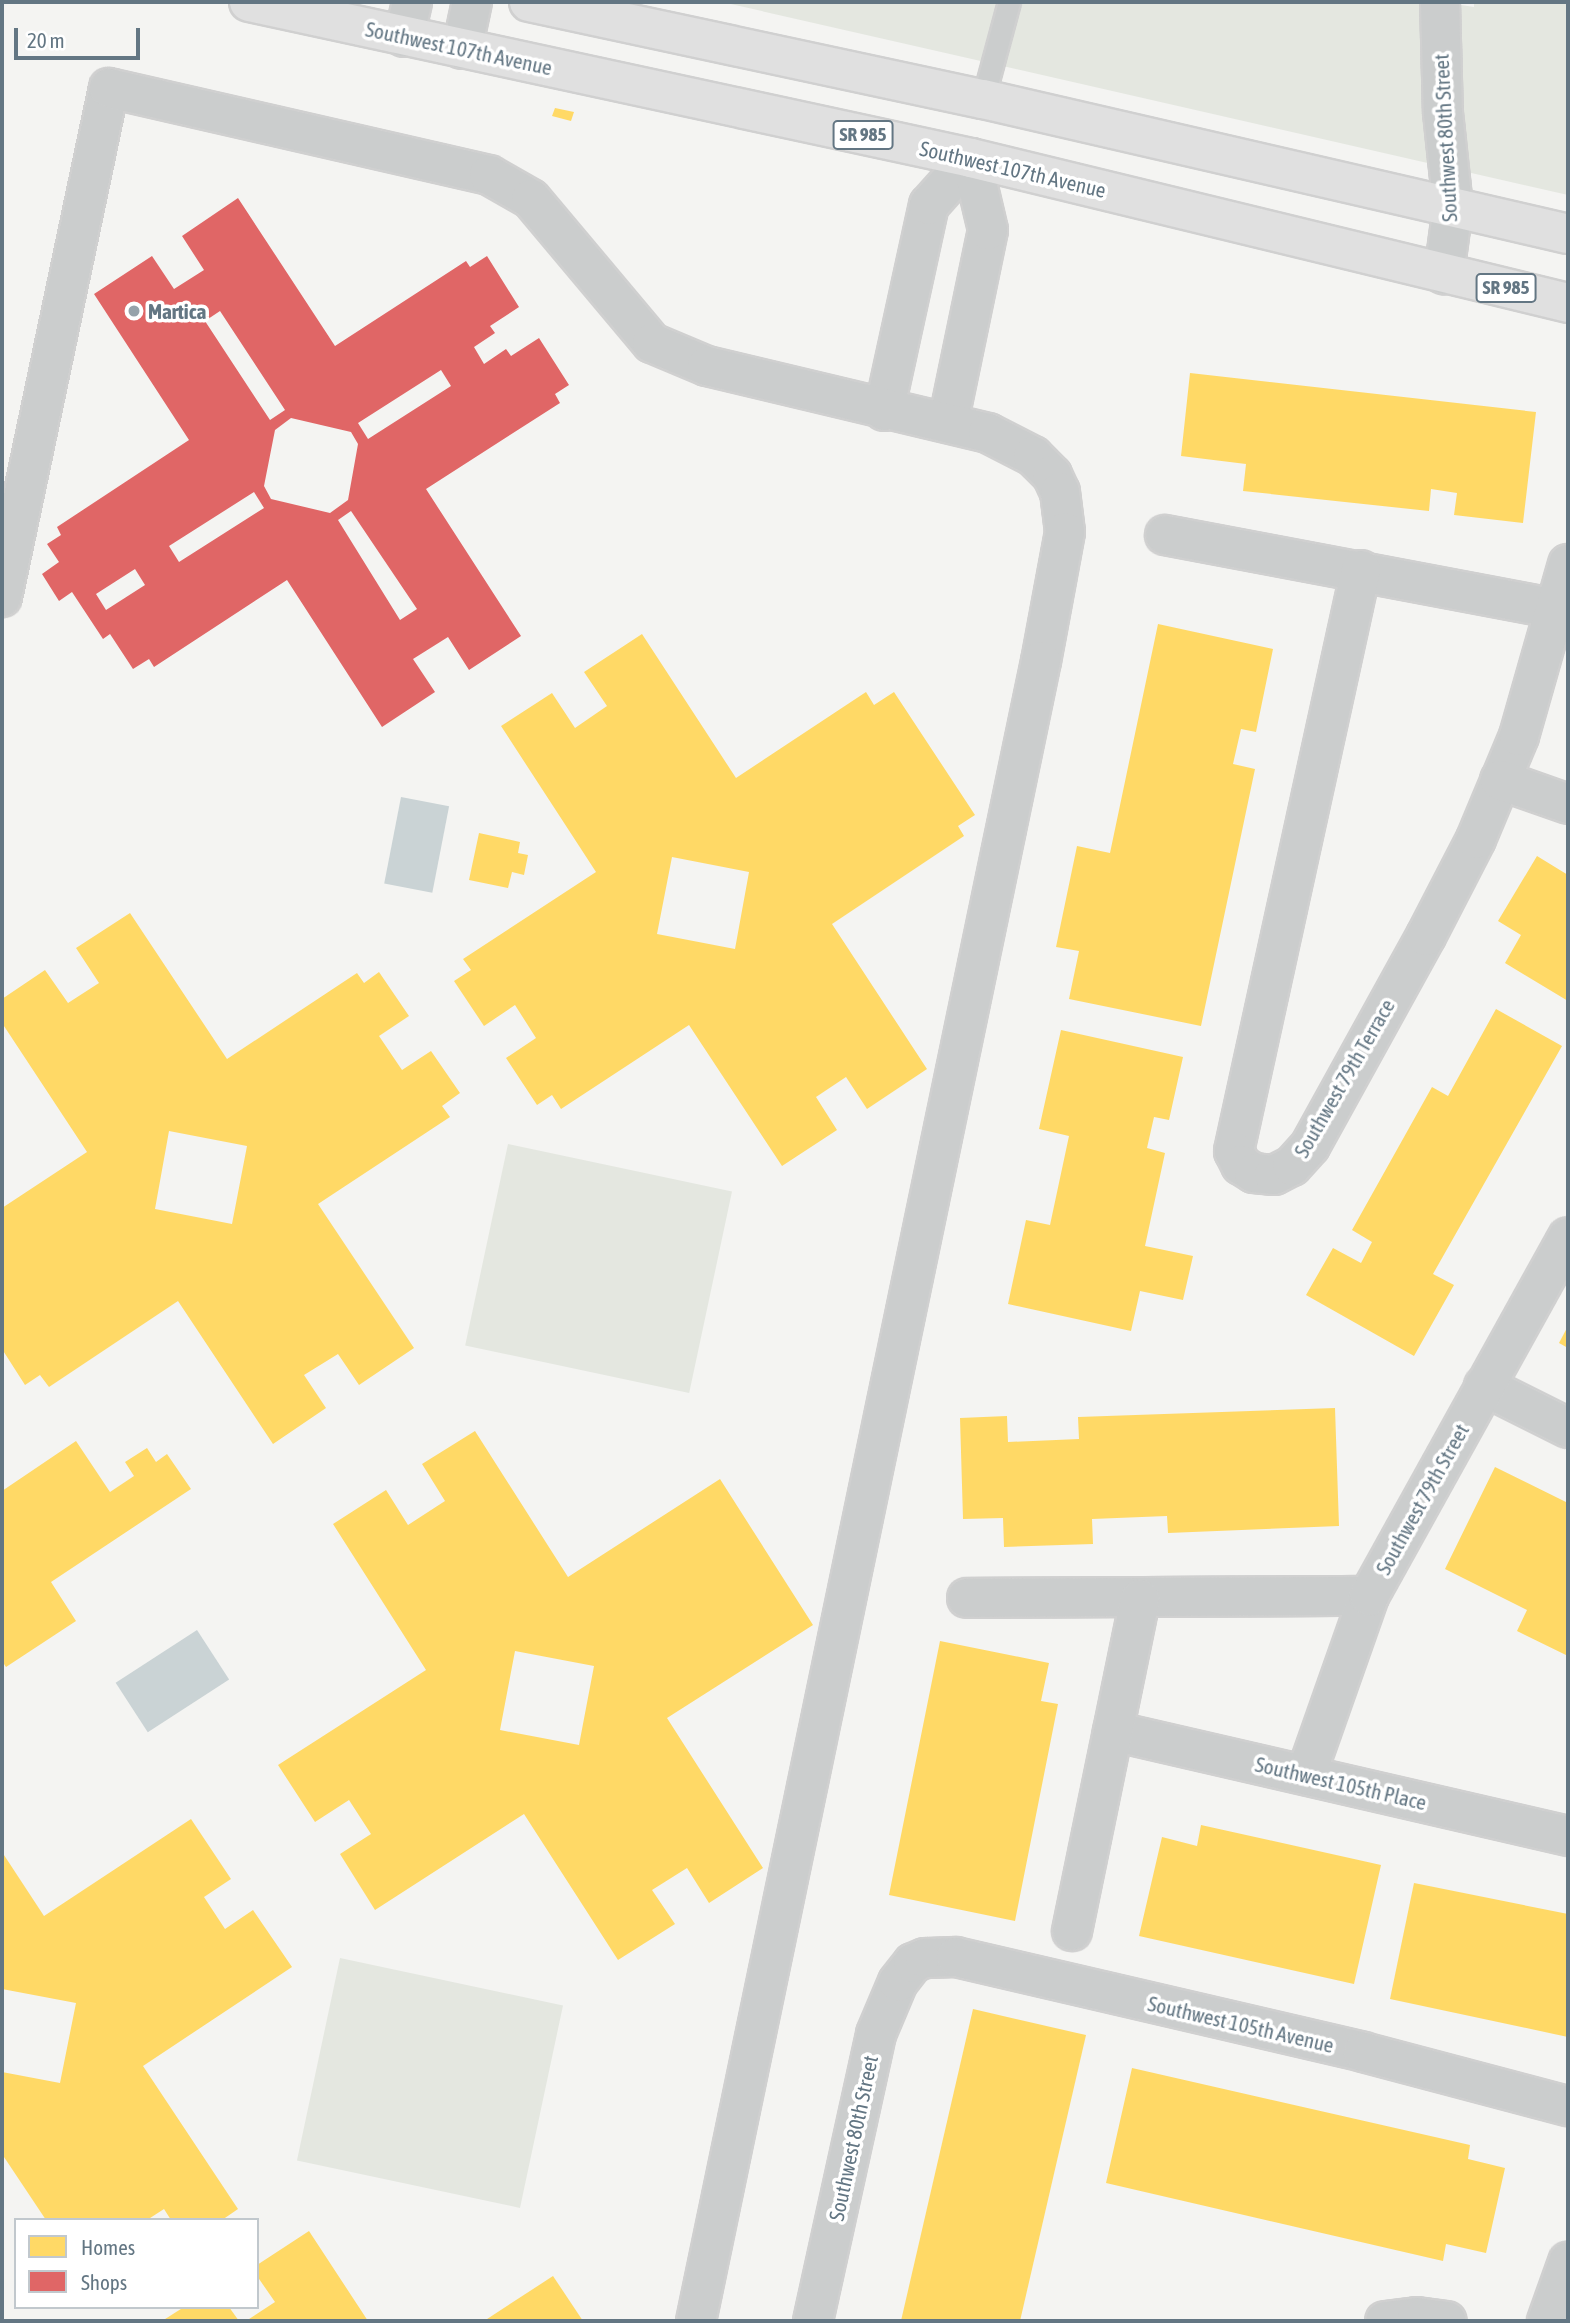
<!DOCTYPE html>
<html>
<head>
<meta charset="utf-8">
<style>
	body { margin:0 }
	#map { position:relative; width:1570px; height:2323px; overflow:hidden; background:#f4f4f2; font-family:"Asap Condensed",sans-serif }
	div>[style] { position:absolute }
	.green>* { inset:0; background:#e4e7e0; transform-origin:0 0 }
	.water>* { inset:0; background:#cad3d5; transform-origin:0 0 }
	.homes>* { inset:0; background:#ffd966; transform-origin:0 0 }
	.shops>* { inset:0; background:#e06666 }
	.roads { filter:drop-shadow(2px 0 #d0d0d0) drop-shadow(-2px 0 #d0d0d0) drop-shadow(0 2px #d0d0d0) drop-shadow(0 -2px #d0d0d0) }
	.lane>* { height:21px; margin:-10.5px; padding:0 10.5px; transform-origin:10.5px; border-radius:10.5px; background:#cbcdcd }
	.street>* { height:38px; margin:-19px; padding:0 19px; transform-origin:19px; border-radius:19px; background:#cbcdcd }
	.primary>* { height:38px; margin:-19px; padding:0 19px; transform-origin:19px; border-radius:19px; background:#e0e0e0 }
	.dots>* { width:19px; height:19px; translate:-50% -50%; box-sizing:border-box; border:4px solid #fff; border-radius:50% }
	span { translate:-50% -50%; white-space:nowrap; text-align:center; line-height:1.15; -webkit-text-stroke:7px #fff; paint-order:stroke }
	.shield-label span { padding:2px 5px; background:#fff; border:2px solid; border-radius:5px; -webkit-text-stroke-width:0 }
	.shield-label { font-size:19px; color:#637683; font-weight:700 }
	.street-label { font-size:21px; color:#637683 }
	.poi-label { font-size:21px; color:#637683; font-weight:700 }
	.left { translate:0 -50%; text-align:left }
	.frame { position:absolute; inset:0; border:4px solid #637683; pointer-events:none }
	.legend { position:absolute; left:14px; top:2218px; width:245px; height:91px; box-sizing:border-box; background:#fff; border:2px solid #c1c8cd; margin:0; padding:9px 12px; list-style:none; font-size:21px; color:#637683 }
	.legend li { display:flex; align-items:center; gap:14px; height:35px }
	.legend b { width:35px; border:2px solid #c1c8cd }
	.scale { position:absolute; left:14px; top:28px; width:126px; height:32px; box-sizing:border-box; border:4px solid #637683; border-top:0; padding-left:9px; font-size:21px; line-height:24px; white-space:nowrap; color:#637683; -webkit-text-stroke:5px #fff; paint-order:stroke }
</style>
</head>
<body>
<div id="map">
	<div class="green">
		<i style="clip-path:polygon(722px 2px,1442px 2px,1474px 7px,1474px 2px,1568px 2px,1568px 195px)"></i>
		<i style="left:508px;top:1144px;width:229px;height:206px;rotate:12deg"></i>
		<i style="left:340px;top:1958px;width:228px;height:207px;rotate:12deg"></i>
	</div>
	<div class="water">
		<i style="left:401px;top:797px;width:49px;height:88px;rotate:11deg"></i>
		<i style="left:197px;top:1630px;width:59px;height:97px;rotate:57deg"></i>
	</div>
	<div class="homes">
		<i style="clip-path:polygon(555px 108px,574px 112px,571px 121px,552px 116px)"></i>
		<i style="clip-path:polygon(1190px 373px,1536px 412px,1523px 523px,1454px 515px,1457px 493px,1431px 489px,1429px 511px,1243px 491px,1246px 464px,1181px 456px)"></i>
		<i style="clip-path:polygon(1158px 624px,1273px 649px,1256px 732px,1241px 729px,1233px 764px,1255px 769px,1201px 1026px,1069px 999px,1079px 951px,1056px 947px,1077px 846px,1110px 853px)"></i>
		<i style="clip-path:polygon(evenodd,642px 634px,736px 778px,866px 692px,874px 705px,894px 692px,975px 815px,958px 826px,964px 836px,832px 924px,927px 1069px,867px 1109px,846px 1077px,816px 1097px,837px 1130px,782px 1166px,689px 1025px,561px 1109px,552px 1095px,537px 1105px,506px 1058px,536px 1038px,515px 1005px,484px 1026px,454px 981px,471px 970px,463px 959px,596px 872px,501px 726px,552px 693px,575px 728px,607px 706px,584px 672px,642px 634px,672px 857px,749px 872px,735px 949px,657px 934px,672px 857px)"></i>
		<i style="clip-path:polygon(479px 833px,520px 842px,518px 853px,528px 855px,524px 875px,512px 872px,508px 888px,469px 880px)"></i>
		<i style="clip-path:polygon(1537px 856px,1568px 875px,1568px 1001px,1505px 963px,1521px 935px,1498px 921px)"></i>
		<i style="clip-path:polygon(evenodd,130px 913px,227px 1059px,357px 973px,364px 983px,379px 972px,409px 1016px,379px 1036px,402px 1070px,431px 1051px,460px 1093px,442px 1106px,450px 1117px,318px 1204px,414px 1348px,359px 1385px,338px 1354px,304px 1375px,326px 1408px,273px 1444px,178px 1301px,49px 1387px,40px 1375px,25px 1385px,2px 1349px,2px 1208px,87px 1152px,2px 1023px,2px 999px,45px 970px,68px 1003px,99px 983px,76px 948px,130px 913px,169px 1131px,247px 1146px,232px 1224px,155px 1209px,169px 1131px)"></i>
		<i style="clip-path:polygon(1496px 1009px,1562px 1046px,1433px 1274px,1454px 1285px,1414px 1356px,1306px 1295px,1333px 1248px,1361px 1263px,1372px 1242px,1352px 1230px,1432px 1087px,1448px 1096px)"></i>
		<i style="clip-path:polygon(1061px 1030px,1183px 1057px,1169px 1120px,1154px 1117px,1147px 1148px,1165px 1153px,1145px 1246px,1193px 1256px,1183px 1300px,1140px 1291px,1131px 1331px,1008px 1304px,1026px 1220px,1050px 1225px,1069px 1136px,1039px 1129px)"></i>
		<i style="clip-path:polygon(1568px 1326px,1568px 1348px,1559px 1343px)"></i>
		<i style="clip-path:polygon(1335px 1408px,1339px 1526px,1168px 1533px,1167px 1516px,1092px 1519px,1093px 1544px,1004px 1547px,1003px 1518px,963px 1519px,960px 1418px,1007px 1416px,1008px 1442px,1079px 1439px,1078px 1417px)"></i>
		<i style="clip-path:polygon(evenodd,475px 1431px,568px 1577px,720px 1479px,813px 1625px,667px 1718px,763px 1868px,709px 1903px,687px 1868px,652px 1890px,675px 1924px,618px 1960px,524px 1814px,375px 1910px,340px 1854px,371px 1834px,349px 1800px,315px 1822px,278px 1765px,426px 1670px,333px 1524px,386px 1490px,408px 1525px,445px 1501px,422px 1464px,475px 1431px,515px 1651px,594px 1666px,579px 1745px,500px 1730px,515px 1651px)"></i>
		<i style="clip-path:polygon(76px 1441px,110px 1492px,134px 1476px,125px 1462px,147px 1448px,156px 1462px,167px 1454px,191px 1489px,51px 1582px,76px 1621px,6px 1667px,2px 1661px,2px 1491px)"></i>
		<i style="clip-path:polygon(1495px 1467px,1568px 1503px,1568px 1656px,1517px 1631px,1527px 1610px,1445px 1569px)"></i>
		<i style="clip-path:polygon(940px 1641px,1049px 1663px,1041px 1701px,1058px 1704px,1015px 1921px,889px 1895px)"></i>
		<i style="clip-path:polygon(191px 1819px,231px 1879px,204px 1897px,225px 1929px,253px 1910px,292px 1967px,143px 2066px,238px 2209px,222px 2220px,171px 2220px,164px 2209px,147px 2220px,46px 2220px,2px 2154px,2px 2072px,60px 2083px,76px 2003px,2px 1989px,2px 1852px,44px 1916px)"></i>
		<i style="clip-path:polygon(1201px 1825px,1381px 1865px,1354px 1984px,1139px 1936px,1162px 1837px,1197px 1846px)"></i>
		<i style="clip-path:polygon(1414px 1883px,1568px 1914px,1568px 2037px,1390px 1999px)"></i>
		<i style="left:973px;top:2009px;width:116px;height:321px;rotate:13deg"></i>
		<i style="clip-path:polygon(1132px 2068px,1470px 2145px,1468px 2159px,1505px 2168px,1486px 2253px,1446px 2244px,1443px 2261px,1106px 2183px)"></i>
		<i style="clip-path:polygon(309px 2231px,368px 2321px,246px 2321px,275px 2302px,257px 2276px,257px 2265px)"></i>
		<i style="clip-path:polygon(553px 2276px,583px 2321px,484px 2321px)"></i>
		<i style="clip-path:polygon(184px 2307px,229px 2307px,239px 2321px,162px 2321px)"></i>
	</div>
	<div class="shops">
		<i style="clip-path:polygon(evenodd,238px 198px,335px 346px,466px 261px,470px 267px,487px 256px,519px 307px,490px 326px,495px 333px,474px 347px,484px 364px,506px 349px,511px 356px,539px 338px,569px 385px,555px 394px,560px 403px,426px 489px,521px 636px,469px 670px,448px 637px,413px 659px,435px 692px,382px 727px,287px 580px,154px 667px,149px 659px,133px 669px,110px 634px,103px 639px,72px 592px,59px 601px,42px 574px,59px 562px,47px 544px,61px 535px,57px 527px,189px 440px,94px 294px,152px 256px,174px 289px,204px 270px,182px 236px,238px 198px,220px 311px,285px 410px,270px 420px,205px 321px,220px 311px,238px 198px,441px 370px,451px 386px,368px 439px,358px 423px,441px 370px,238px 198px,291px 418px,351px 432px,358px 444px,348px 500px,330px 513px,271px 499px,264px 486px,275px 430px,291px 418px,238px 198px,254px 492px,264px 508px,179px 562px,169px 546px,254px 492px,238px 198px,351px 511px,417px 609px,400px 620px,338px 520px,351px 511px,238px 198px,135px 569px,145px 585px,106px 610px,96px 594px,135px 569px)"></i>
	</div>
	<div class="roads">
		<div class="lane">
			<i style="left:983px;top:99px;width:100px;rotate:-75deg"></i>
		</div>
		<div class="street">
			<i style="left:1440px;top:2px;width:111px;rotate:88.5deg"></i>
			<i style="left:1443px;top:113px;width:95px;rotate:83.9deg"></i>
			<i style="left:1453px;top:207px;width:68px;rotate:97.7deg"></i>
			<i style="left:404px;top:37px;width:36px;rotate:-77deg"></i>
			<i style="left:462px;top:49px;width:48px;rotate:-78deg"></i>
			<i style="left:884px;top:411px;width:211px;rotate:-77.7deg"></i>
			<i style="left:929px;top:205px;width:63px;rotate:-48.2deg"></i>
			<i style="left:948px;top:423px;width:197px;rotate:-78.3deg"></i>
			<i style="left:988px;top:230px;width:74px;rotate:-103.3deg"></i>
			<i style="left:1165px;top:535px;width:400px;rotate:10.7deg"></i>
			<i style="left:1361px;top:570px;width:595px;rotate:102.33deg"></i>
			<i style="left:1234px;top:1151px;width:16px;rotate:63deg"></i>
			<i style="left:1241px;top:1165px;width:15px;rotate:32deg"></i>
			<i style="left:1254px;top:1173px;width:20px;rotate:6deg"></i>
			<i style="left:1274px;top:1175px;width:20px;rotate:-27deg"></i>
			<i style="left:1292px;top:1166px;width:27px;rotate:-48deg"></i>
			<i style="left:1310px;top:1146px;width:240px;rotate:-61.1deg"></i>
			<i style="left:1426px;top:936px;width:109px;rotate:-62.7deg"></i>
			<i style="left:1476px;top:839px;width:112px;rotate:-67.3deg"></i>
			<i style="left:1519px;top:736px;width:179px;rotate:-74.1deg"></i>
			<i style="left:2px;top:597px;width:520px;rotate:-78.13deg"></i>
			<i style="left:109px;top:88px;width:390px;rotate:12.9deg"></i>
			<i style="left:489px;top:175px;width:48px;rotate:29.7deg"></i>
			<i style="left:531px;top:199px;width:188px;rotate:50deg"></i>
			<i style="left:652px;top:343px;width:60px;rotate:22.7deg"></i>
			<i style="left:707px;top:366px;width:289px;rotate:13.4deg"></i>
			<i style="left:988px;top:433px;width:51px;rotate:27.1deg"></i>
			<i style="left:1033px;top:456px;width:27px;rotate:45deg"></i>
			<i style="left:1052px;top:475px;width:19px;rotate:65deg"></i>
			<i style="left:1060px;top:492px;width:40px;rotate:82.9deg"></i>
			<i style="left:1065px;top:532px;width:131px;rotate:100.5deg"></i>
			<i style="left:1041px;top:661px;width:1695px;rotate:101.74deg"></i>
			<i style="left:1500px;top:780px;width:72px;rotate:19.4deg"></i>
			<i style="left:1484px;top:1386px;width:94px;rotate:26.6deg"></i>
			<i style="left:967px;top:1598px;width:402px;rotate:-0.3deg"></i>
			<i style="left:1113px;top:1731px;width:467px;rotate:13deg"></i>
			<i style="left:1306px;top:1775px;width:190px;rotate:-70.6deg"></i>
			<i style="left:1369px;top:1596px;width:410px;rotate:-61deg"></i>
			<i style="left:1072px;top:1931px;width:339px;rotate:-78.4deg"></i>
			<i style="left:813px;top:2321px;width:294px;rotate:-77.6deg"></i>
			<i style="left:876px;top:2034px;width:56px;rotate:-67.1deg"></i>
			<i style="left:898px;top:1982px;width:24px;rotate:-52deg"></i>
			<i style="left:913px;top:1963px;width:13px;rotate:-23deg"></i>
			<i style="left:925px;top:1958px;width:31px;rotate:-2deg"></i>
			<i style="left:956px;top:1957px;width:418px;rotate:13.1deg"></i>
			<i style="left:1363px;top:2052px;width:212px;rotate:14.8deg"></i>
			<i style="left:1385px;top:2321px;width:32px;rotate:-7deg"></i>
			<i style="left:1417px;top:2317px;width:30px;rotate:8deg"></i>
			<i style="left:1547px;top:2321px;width:63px;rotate:-70.4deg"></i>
		</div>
		<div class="primary">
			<i style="left:249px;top:2px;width:739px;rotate:12.19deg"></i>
			<i style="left:971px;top:158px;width:614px;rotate:13.65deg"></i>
			<i style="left:529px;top:2px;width:464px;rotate:12.1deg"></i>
			<i style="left:983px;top:99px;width:600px;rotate:12.99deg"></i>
		</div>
	</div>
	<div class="dots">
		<i style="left:134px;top:311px;background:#96a2aa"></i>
	</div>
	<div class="shield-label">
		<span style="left:863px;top:135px">SR 985</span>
		<span style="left:1506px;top:288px">SR 985</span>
	</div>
	<div class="street-label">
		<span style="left:459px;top:48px;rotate:12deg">Southwest 107th Avenue</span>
		<span style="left:1445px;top:138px;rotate:-93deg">Southwest 80th Street</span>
		<span style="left:1013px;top:169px;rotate:13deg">Southwest 107th Avenue</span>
		<span style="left:1344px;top:1078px;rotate:-60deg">Southwest 79th Terrace</span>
		<span style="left:1422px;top:1499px;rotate:-61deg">Southwest 79th Street</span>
		<span style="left:1341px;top:1783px;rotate:13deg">Southwest 105th Place</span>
		<span style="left:1241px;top:2024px;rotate:13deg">Southwest 105th Avenue</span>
		<span style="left:853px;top:2138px;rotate:-78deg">Southwest 80th Street</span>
	</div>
	<div class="poi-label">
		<span class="left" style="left:148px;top:311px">Martica</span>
	</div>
	<div class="frame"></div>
	<ul class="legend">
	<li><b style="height:19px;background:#ffd966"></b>Homes</li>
	<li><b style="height:19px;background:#e06666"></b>Shops</li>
	</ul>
	<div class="scale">20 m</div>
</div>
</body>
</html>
